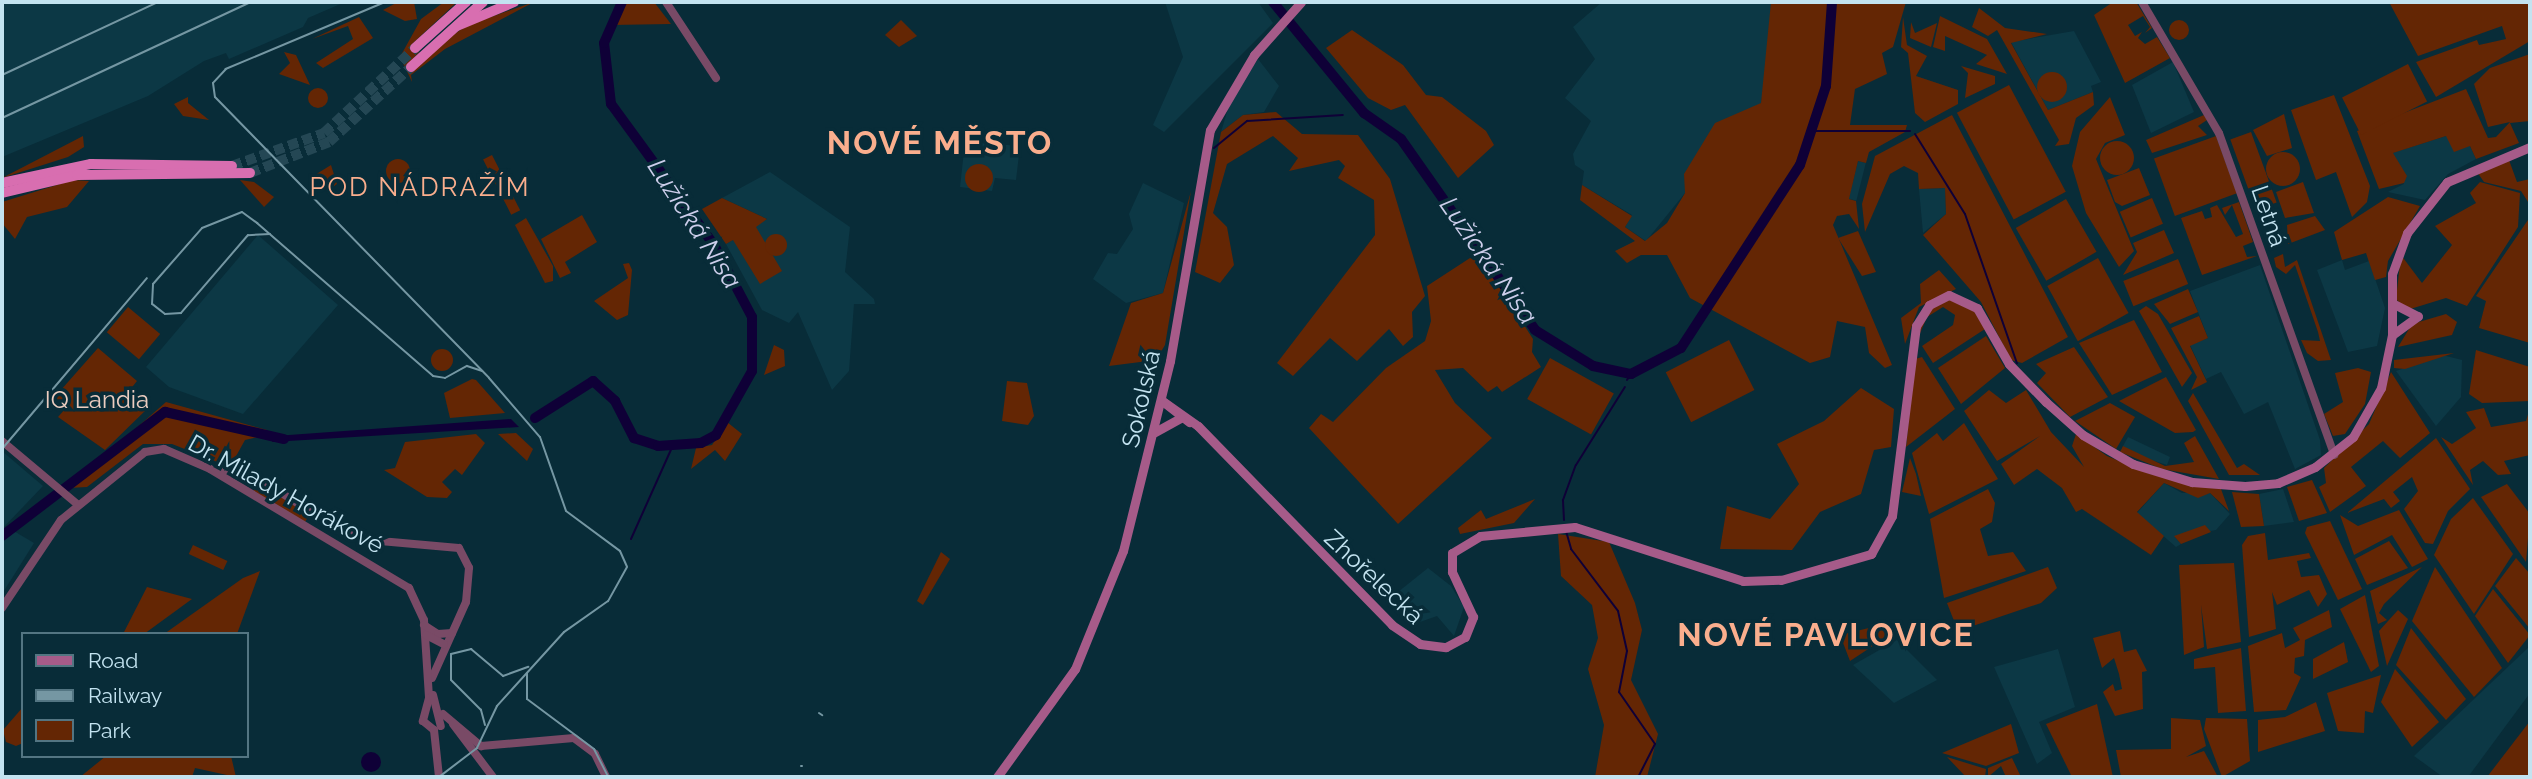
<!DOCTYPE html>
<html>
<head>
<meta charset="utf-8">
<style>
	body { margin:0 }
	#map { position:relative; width:2532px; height:779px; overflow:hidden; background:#082c38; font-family:Raleway,sans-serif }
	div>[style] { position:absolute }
	.built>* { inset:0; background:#0c3845; transform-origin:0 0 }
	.green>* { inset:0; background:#642604; transform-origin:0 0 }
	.round { border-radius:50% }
	.water>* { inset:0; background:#0f0037 }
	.stream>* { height:2px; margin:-1px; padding:0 1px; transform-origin:1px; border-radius:1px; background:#0f0037 }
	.river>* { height:10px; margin:-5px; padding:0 5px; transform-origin:5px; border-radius:5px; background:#0f0037 }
	.trunk-tunnel>* { height:10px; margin-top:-5px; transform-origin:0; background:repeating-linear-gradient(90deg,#244754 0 10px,transparent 0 15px) }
	.tertiary>* { height:8px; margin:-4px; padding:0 4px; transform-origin:4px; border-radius:4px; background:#794a66 }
	.secondary>* { height:9px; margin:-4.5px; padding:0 4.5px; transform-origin:4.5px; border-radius:4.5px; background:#a65b89 }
	.trunk>* { height:10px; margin:-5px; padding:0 5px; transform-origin:5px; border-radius:5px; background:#d86eb0 }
	.tram>* { height:2px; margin:-1px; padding:0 1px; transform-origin:1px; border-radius:1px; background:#7597a3 }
	.rail>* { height:2px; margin:-1px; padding:0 1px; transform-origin:1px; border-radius:1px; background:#7597a3 }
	span { translate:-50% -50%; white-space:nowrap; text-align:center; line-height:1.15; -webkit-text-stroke:7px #082c38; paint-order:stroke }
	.street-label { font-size:24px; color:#c3e3f0 }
	.park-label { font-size:24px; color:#eccdc0 }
	.neighbourhood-label { font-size:26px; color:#faae8d; letter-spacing:2px }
	.water-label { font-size:26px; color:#cdceeb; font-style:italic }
	.district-label { font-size:32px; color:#faae8d; font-weight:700; letter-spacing:2px }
	.frame { position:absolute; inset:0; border:4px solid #c3e3f0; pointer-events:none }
	.legend { position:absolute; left:21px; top:632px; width:228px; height:126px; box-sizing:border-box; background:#082c38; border:2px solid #537582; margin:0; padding:9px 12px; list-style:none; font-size:21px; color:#c3e3f0 }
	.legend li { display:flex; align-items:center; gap:14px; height:35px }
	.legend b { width:35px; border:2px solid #537582 }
</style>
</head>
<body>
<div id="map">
	<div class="built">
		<i style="clip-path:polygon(2px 2px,345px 2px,308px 18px,303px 27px,229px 59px,226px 53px,204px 61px,148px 96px,2px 157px)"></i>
		<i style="clip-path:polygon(1165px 2px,1258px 2px,1273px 23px,1164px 132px,1153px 125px,1183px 57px)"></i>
		<i style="clip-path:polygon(1602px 2px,1771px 2px,1774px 15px,1761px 103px,1686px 176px,1685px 193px,1646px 241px,1625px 227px,1632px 215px,1582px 185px,1584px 171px,1575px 165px,1573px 154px,1591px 121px,1565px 98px,1595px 59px,1573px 27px)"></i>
		<i style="clip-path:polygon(2074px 31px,2101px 82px,2091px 86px,2093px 92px,2048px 110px,2011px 42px)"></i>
		<i style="clip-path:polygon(1258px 59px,1279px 86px,1264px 112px,1243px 115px,1221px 132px,1230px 102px)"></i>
		<i style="clip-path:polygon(2173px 62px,2194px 112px,2151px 133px,2132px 85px)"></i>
		<i style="clip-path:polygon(2446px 136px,2470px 146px,2476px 159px,2448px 174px,2425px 200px,2388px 192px,2404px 184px,2392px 153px)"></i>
		<i style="clip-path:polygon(965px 142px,1020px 146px,1016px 180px,995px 178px,992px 191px,960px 187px)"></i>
		<i style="left:1858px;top:161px;width:8px;height:39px;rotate:14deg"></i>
		<i style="clip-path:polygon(770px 172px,850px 227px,845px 272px,874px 299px,875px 304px,854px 304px,849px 371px,832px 390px,798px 312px,789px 323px,762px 310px,726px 244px,767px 219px,722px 198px)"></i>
		<i style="clip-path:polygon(1143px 183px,1184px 203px,1163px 293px,1126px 303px,1093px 279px,1108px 253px,1117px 254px,1133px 229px,1129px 214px)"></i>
		<i style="clip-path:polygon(1945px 188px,1946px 214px,1923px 233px,1919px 189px)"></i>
		<i style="clip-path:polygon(258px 235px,338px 305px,243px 414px,169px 387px,146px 367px)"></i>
		<i style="clip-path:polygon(2342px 260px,2345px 270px,2369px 261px,2385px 308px,2377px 346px,2348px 352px,2317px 270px)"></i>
		<i style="clip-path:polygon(2260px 265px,2320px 440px,2321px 455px,2295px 469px,2268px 402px,2244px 414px,2221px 372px,2206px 379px,2190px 345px,2208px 338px,2190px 291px)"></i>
		<i style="clip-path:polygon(2442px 355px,2462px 360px,2461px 397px,2436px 426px,2396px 371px)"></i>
		<i style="clip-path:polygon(2128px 437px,2170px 457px,2167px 465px,2132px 454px,2123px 446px)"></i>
		<i style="clip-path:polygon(2px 451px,43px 486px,2px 529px)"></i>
		<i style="clip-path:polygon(2164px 483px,2182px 493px,2210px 493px,2230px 514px,2216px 530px,2175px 537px,2181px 544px,2176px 547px,2137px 513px)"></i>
		<i style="clip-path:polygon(2283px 489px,2294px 522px,2264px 526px,2259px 494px)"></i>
		<i style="clip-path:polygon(12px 530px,34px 543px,2px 594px,2px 543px)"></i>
		<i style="clip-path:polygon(1428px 568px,1451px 586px,1464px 607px,1454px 636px,1437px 616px,1420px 622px,1398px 592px)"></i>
		<i style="clip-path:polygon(1897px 640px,1937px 680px,1894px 703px,1853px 665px)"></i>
		<i style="clip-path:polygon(2530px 646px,2530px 693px,2468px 777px,2443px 777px,2414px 756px)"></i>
		<i style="clip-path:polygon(2058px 649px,2075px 707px,2039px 722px,2052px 753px,2037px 764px,1994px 667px)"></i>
	</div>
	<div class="green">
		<i style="clip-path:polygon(398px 2px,414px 2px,417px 19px,405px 21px,383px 10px)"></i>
		<i style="clip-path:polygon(444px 2px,457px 2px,412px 44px,419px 52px,408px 64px,468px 25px,534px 2px,445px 49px,411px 75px,412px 82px,400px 57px,421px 19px)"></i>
		<i style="clip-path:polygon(624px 2px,654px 2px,671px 24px,611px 25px)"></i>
		<i style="clip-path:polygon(1771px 2px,1906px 2px,1893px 47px,1882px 53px,1887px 74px,1855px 89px,1850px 125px,1907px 125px,1905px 132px,1869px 152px,1866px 163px,1858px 161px,1849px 199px,1856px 201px,1859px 229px,1849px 214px,1837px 216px,1833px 225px,1892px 365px,1885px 368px,1869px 353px,1865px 327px,1837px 321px,1830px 357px,1810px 363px,1690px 298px,1667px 255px,1641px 255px,1627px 263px,1615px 251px,1635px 241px,1580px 200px,1582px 185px,1632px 216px,1625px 227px,1645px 241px,1667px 223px,1685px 193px,1684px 174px,1715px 123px,1761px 103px)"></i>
		<i style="clip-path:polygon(2113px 2px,2136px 2px,2152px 28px,2145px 33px,2150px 27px,2143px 16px,2128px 25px,2135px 36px,2142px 32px,2138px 38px,2145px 44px,2157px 37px,2170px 58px,2125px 83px,2094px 15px)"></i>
		<i style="clip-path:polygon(2389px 2px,2530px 2px,2530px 41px,2436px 97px,2416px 62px,2477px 40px,2479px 45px,2506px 39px,2502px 26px,2418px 56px)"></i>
		<i style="clip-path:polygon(1979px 8px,2005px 28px,2047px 34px,2011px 43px,2048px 110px,2093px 92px,2094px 105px,2076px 118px,2069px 144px,2055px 146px,2059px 140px,1997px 30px,1988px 36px,1972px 27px)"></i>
		<i style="clip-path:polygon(1940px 16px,1987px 39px,2007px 74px,1976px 64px,1987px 55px,1945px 36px,1945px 51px,1933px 47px)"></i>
		<i style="clip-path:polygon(359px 17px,373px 38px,323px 68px,316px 63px,353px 39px,348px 26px,312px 39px)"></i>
		<i style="clip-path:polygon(1903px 17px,1907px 45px,1927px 56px,1916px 76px,1958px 90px,1958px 104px,1925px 122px,1915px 113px,1908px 53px,1901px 47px)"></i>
		<i class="round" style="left:2169px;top:20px;width:20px;height:20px"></i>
		<i style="clip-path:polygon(901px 20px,917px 36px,899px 47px,885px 35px)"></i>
		<i style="clip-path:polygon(1911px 22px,1915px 33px,1937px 23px,1931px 47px,1910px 38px)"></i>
		<i style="clip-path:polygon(1352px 30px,1403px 65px,1426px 95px,1442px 97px,1486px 131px,1494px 145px,1458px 178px,1405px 105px,1391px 110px,1368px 98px,1326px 48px)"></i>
		<i style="clip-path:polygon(284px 52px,296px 55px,310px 85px,279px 74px,290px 63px)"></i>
		<i style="clip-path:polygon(2530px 54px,2530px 121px,2510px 123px,2519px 143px,2476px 159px,2470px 146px,2454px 152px,2446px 136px,2393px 153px,2407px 176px,2404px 183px,2379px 189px,2357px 131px,2466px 89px,2488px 138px,2496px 137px,2510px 122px,2488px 127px,2474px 84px,2490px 68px)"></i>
		<i style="left:2408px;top:64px;width:42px;height:74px;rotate:63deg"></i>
		<i style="clip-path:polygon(1961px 66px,1995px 76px,1995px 84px,1965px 98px,1968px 73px)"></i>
		<i class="round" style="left:2037px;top:72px;width:30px;height:30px"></i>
		<i style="left:2009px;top:85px;width:121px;height:59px;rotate:62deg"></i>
		<i class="round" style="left:308px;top:88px;width:20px;height:20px"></i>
		<i style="clip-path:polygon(2334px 95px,2370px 186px,2367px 202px,2352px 217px,2336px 172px,2316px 180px,2291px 110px)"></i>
		<i style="clip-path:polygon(188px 97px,188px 103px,209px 120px,183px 116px,174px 104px)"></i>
		<i style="clip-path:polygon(2110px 97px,2125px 135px,2105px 143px,2096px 159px,2134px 251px,2119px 267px,2086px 213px,2072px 166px,2080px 132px)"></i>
		<i style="clip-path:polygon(1276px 112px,1302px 134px,1358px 135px,1390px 179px,1425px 296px,1412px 312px,1413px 337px,1403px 346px,1389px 329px,1357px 361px,1330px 338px,1293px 376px,1277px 363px,1375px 235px,1374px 200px,1338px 178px,1345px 166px,1339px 160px,1289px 171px,1298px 158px,1273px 136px,1227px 164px,1213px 213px,1227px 227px,1234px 265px,1220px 283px,1195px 272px,1221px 132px,1243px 115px)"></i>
		<i style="clip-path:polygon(2284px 114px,2292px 148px,2267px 156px,2253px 130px)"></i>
		<i style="clip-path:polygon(1952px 115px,2068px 337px,2022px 363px,2011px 360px,1981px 302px,1923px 235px,1946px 214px,1945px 188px,1919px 189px,1918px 173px,1904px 166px,1890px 174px,1865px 232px,1862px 204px,1875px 156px)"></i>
		<i style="clip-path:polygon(2204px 115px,2207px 120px,2198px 126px,2207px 135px,2152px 153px,2146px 140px)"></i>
		<i style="left:2251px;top:132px;width:75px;height:22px;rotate:70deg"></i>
		<i style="clip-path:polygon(83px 136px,84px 147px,68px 157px,2px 178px)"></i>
		<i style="left:2216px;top:136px;width:61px;height:66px;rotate:70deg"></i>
		<i class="round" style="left:2100px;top:141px;width:34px;height:34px"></i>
		<i class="round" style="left:2266px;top:152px;width:34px;height:34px"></i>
		<i style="left:492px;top:155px;width:62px;height:10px;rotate:63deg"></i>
		<i class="round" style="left:386px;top:159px;width:24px;height:24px"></i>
		<i style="clip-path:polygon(2509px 160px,2517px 182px,2530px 179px,2530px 205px,2521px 191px,2484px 182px,2477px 172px)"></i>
		<i class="round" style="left:965px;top:164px;width:28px;height:28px"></i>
		<i style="clip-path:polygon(331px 165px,337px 184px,330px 189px,318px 177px,314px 187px,310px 178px)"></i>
		<i style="clip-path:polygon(2139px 168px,2150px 195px,2122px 206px,2115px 202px,2107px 180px)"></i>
		<i style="clip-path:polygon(73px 180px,89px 181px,67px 207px,27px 217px,15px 239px,2px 223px,2px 202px)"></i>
		<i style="clip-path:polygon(240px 180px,254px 182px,274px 197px,264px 207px)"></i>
		<i style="clip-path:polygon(2303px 182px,2314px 213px,2285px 218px,2276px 192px)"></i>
		<i style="clip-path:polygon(2480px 182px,2520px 193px,2518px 227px,2467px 306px,2446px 298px,2407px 310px,2396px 299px,2401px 255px,2422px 283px,2452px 245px,2435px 226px,2476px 203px,2470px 193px)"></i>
		<i style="clip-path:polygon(1191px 191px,1165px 345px,1156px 360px,1109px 366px,1131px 303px,1163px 293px)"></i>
		<i style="clip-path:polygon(2388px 197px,2420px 206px,2388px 261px,2386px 277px,2375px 280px,2366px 253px,2342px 260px,2334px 232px)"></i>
		<i style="clip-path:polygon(722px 198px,767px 219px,756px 227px,782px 271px,760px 284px,733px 240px,726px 244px,702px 209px)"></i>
		<i style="left:2152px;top:198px;width:28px;height:35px;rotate:67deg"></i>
		<i style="left:2066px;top:199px;width:61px;height:58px;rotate:60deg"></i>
		<i style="clip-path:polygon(2239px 202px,2253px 242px,2243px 246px,2247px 257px,2257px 256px,2202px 275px,2181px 218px,2202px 211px,2205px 219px,2212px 217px,2210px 208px,2217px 205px,2236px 237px,2243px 234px,2232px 205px,2225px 215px,2222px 208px)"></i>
		<i style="clip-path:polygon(582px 215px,597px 242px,565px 262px,571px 273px,560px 278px,541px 239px)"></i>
		<i style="clip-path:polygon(2315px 216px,2325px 230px,2288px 244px,2287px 225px)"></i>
		<i style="clip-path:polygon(2530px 217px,2530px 343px,2479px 328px,2486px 301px,2476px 296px)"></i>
		<i style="clip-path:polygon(526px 218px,553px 266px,553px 281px,545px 283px,515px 225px)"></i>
		<i style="clip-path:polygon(2164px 230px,2174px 253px,2123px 275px,2137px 252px,2133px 243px)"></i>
		<i style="clip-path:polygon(1858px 231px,1876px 272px,1862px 276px,1838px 238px)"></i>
		<i class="round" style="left:765px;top:234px;width:22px;height:22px"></i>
		<i style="clip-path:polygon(2283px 254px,2285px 267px,2297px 260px,2331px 360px,2318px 361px,2307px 353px,2301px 340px,2320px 341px,2318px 332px,2295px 265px,2286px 274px,2276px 267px,2274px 258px)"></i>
		<i style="clip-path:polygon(1470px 258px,1486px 266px,1533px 339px,1532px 352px,1541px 367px,1502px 392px,1497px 386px,1488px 392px,1463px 368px,1435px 370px,1455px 403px,1492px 438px,1398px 524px,1309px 428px,1321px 414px,1333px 422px,1386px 368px,1425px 341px,1431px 321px,1427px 286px)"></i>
		<i style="left:2098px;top:258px;width:63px;height:58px;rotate:61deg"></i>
		<i style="left:2178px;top:259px;width:27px;height:59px;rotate:68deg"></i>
		<i style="clip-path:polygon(629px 263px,632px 270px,628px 315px,617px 320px,594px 301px,628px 278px,623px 264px)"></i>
		<i style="clip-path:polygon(1939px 270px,1956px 289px,1919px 307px,1905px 344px,1901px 318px,1921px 303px,1920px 284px)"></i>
		<i style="clip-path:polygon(2188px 289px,2198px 312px,2170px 324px,2154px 304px)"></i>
		<i style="clip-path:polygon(1950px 298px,1971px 306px,1985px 329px,1933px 363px,1922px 346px,1953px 325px,1955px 315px,1943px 307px,1927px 317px,1918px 338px,1918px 328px,1930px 308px)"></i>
		<i style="clip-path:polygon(2146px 306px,2158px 314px,2192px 373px,2182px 387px,2139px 311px)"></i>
		<i style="left:128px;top:307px;width:42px;height:33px;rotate:40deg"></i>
		<i style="clip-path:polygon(2446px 314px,2457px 322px,2452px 335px,2398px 347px,2412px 324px)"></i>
		<i style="clip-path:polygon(2199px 316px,2208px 338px,2190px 346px,2207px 382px,2191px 390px,2197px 377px,2171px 328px)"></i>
		<i style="clip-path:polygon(2134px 320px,2162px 372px,2112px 395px,2079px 343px)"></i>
		<i style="clip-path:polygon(1986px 336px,2005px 368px,1961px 404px,1938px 368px)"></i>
		<i style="left:1729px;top:340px;width:56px;height:71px;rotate:63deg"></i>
		<i style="clip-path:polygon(774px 345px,784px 350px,785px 366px,764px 375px)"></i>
		<i style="clip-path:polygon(2074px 347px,2108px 397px,2070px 417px,2037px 383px,2046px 373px,2036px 364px)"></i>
		<i style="clip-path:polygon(98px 348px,137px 381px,129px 391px,150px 406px,105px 450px,58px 417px,65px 409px,53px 399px)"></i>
		<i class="round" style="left:431px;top:349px;width:22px;height:22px"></i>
		<i style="clip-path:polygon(2476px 350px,2530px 367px,2530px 401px,2482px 403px,2469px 394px)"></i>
		<i style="clip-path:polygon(2454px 353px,2405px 369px,2394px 368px,2394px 360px)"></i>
		<i style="clip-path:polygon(1922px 357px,1955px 409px,1906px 447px,1915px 359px)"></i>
		<i style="left:1550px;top:358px;width:73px;height:47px;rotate:29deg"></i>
		<i style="clip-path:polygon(2358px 368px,2371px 372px,2365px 404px,2345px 434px,2333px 436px,2324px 414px,2343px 402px,2335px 373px)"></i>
		<i style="clip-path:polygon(2391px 372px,2430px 433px,2400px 458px,2383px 441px,2351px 467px,2366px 486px,2330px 512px,2319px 487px,2326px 483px,2324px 468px,2369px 424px)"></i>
		<i style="clip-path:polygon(2166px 377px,2196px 430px,2193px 432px,2175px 433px,2119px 401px)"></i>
		<i style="clip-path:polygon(472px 379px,476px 380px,505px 413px,450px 418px,444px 393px)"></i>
		<i style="clip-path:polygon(1007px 381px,1027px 383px,1034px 416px,1028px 425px,1002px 421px)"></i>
		<i style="clip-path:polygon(1861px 388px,1894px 409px,1891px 447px,1874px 450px,1861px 494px,1820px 512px,1792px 550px,1720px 549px,1727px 506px,1770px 519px,1799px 484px,1777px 444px,1824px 421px)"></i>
		<i style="clip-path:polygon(1989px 390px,2006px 403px,2026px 390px,2051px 432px,2084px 467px,2072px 446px,2076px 434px,2107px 456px,2150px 474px,2221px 489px,2229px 511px,2210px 493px,2198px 498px,2164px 483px,2137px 512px,2164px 536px,2151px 555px,2082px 509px,2076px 512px,2062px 488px,2037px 469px,2014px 485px,2001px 464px,2040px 436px,1997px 461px,1964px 411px)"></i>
		<i style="clip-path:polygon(2193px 393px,2237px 468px,2244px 464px,2260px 475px,2229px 475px,2188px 401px)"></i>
		<i style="clip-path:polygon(166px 402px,267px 430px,267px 435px,245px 440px,230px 467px,172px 444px,143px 444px,87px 487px,68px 488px)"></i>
		<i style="clip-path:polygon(2110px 403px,2135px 417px,2116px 449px,2075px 421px)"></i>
		<i style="clip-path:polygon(2484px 408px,2491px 427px,2526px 421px,2529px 411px,2530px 455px,2504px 461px,2511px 474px,2498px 475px,2483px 461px,2470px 470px,2473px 485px,2441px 437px,2452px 444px,2476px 428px,2466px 412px)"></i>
		<i style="clip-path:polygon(727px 422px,742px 434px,725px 461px,715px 450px,691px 469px,696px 448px,712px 445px)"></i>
		<i style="clip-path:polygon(1964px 423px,1998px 479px,1929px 514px,1912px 453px,1937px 433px,1943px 441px)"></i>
		<i style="clip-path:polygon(516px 433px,533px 449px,527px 461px,498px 434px)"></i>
		<i style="clip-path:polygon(476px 434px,485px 443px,462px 475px,455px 469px,442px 482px,452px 492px,447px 498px,427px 497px,384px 470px,395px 468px,405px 442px)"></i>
		<i style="clip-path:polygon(2195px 436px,2219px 479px,2162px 469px,2120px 452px,2123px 446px,2165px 466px,2194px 462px,2184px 443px)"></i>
		<i style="clip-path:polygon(2436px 438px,2470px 489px,2448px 511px,2433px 544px,2425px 543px,2404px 509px,2418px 491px,2412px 477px,2393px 492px,2400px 501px,2391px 508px,2384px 499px,2347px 513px)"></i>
		<i style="clip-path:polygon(1910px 458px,1916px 474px,1921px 496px,1902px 492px)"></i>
		<i style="clip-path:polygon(2312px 480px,2327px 513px,2299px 521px,2287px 487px)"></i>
		<i style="clip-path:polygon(258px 482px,310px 514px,305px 522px,253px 492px)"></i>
		<i style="clip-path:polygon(2507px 484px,2530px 514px,2526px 562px,2481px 497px)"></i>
		<i style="clip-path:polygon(1988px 489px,1995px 503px,1992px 522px,1980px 529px,1988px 556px,2013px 552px,2026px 571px,1944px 598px,1930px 519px)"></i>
		<i style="clip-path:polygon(2232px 492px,2259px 494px,2264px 526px,2241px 527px)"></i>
		<i style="clip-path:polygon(2473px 498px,2513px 554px,2474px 614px,2434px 555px,2451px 519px)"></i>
		<i style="clip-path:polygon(1535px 499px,1514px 523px,1460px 534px,1458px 528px,1481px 510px,1486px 519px)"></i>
		<i style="clip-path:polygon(2399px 510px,2428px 559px,2412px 567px,2392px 535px,2354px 555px,2340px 515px,2358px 526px)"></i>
		<i style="clip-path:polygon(2330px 521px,2362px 589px,2338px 600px,2305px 533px,2307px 527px)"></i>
		<i style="clip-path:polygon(2205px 525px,2211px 532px,2181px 544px,2174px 536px)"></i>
		<i style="clip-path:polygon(2265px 533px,2268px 560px,2309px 553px,2311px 558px,2297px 561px,2301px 577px,2319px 575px,2327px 594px,2318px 607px,2309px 590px,2277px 605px,2272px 592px,2276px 629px,2249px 637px,2242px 545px,2248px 536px)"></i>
		<i style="clip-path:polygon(1558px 534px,1609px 542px,1635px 603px,1642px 630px,1631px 680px,1658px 734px,1647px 777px,1595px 777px,1604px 725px,1588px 669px,1598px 638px,1592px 605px,1561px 576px)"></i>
		<i style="clip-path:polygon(2389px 541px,2408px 568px,2367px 585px,2355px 559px)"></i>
		<i style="left:193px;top:545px;width:38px;height:10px;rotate:25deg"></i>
		<i style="clip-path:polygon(941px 552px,950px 559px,923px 605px,917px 601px)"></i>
		<i style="clip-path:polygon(2516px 558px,2530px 574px,2530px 629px,2495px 586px)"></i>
		<i style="clip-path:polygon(2234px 563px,2241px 642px,2207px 649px,2201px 605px,2204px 647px,2184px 655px,2179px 565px)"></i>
		<i style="clip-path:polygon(2048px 567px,2057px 588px,2041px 603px,1958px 631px,1947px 603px)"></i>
		<i style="clip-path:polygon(2422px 567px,2384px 604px,2379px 613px,2387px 620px,2378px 624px,2370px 591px)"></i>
		<i style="clip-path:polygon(2435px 567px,2502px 668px,2474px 697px,2412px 621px)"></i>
		<i style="clip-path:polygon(260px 571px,237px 634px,164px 634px,243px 578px)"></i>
		<i style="clip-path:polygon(147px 587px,192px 599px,144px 634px,123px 634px)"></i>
		<i style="clip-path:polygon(2493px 589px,2530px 635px,2508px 663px,2475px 616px)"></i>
		<i style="clip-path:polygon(2365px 595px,2379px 666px,2371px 672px,2340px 609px)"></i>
		<i style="clip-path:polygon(2329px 610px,2332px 627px,2305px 640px,2304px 656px,2295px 658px,2294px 673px,2301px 677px,2286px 710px,2254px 712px,2248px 646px,2282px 633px,2285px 648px,2300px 640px,2293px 628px)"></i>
		<i style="clip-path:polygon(2398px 610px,2408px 619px,2387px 666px,2379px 631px)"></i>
		<i style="clip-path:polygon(1881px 625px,1888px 636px,1850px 661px,1840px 635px)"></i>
		<i style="clip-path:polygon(2411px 628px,2466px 699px,2446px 720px,2396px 665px)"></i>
		<i style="clip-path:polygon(2120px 631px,2124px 652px,2136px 649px,2147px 671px,2142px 672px,2143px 709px,2115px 716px,2103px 692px,2113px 684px,2115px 691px,2122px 689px,2119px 674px,2114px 658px,2102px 668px,2093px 638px)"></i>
		<i style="clip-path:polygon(2344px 642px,2348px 662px,2313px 679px,2313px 659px)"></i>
		<i style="clip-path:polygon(2241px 648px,2246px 711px,2218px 713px,2215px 667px,2194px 669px,2194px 659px)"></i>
		<i style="clip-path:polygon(2395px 669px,2439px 722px,2412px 747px,2381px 702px)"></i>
		<i style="clip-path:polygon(2381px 675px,2373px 713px,2365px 711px,2364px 733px,2338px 731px,2327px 693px)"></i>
		<i style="clip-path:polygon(2316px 702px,2325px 731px,2258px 752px,2258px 720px,2285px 717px)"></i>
		<i style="clip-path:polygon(2097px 704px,2113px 777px,2072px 777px,2046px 724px)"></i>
		<i style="clip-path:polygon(23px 707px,23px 743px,16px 746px,6px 742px,3px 730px)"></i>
		<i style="clip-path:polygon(2171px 718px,2200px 720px,2206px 746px,2186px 757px,2204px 751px,2218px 777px,2121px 777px,2116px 750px,2171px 749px)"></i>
		<i style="clip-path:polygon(2206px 718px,2247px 719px,2250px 761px,2222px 777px,2204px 729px)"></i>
		<i style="clip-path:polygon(2530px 721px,2530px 777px,2487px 777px)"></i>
		<i style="clip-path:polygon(2011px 724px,2019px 753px,1986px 766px,1942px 753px)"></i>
		<i style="clip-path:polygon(106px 756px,231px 756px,236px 777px,195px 768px,192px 777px,80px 777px)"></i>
		<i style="clip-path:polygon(1947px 757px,1986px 769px,1985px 777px,1966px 777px)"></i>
		<i style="clip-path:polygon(2012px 758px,2021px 777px,2006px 777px,2001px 766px,1988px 777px,1988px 768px)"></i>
	</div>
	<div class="water">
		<i style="clip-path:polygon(511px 419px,519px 427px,272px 442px,275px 436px)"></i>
		<i class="round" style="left:361px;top:752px;width:20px;height:20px"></i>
	</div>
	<div class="stream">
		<i style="left:1812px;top:131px;width:98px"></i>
		<i style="left:1915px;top:134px;width:94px;rotate:58deg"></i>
		<i style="left:1965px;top:214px;width:158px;rotate:70.8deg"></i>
		<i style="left:1214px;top:148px;width:43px;rotate:-39.3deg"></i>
		<i style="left:1247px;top:121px;width:96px;rotate:-3.6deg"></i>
		<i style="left:1627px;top:380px;width:7px;rotate:-56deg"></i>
		<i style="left:1564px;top:520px;width:20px;rotate:-93deg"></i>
		<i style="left:1563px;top:500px;width:37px;rotate:-70deg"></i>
		<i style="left:1576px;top:465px;width:92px;rotate:-57.9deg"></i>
		<i style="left:1566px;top:531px;width:19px;rotate:74deg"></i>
		<i style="left:1571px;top:549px;width:78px;rotate:52.8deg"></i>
		<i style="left:1618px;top:611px;width:41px;rotate:77.3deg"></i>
		<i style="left:1627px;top:651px;width:42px;rotate:101deg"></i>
		<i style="left:1619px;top:692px;width:63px;rotate:55.3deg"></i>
		<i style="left:1655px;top:744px;width:37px;rotate:117deg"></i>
		<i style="left:631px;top:539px;width:103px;rotate:-65.9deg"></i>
	</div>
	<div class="river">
		<i style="left:1273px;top:2px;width:144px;rotate:50.7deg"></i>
		<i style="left:1364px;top:113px;width:45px;rotate:35.1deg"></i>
		<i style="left:1401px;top:139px;width:233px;rotate:54.9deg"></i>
		<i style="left:1535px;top:330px;width:68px;rotate:31.8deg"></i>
		<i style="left:1593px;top:366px;width:39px;rotate:12deg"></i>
		<i style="left:1631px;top:374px;width:56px;rotate:-27.5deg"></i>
		<i style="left:1681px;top:348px;width:218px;rotate:-57deg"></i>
		<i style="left:1800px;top:165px;width:83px;rotate:-71.8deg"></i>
		<i style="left:1826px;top:86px;width:84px;rotate:-85.9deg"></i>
		<i style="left:535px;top:418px;width:69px;rotate:-32.5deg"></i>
		<i style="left:593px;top:381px;width:30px;rotate:42deg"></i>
		<i style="left:615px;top:401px;width:42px;rotate:62.8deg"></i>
		<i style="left:634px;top:438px;width:25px;rotate:18deg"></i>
		<i style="left:658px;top:446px;width:43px;rotate:-4deg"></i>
		<i style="left:701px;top:443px;width:17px;rotate:-28deg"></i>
		<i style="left:716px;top:435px;width:73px;rotate:-60.6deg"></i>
		<i style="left:752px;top:371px;width:54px;rotate:-90deg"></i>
		<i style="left:752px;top:317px;width:81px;rotate:-117.8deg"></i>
		<i style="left:714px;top:245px;width:175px;rotate:-126.1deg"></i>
		<i style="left:611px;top:104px;width:61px;rotate:-96.5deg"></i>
		<i style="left:604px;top:43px;width:45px;rotate:-66.3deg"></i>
		<i style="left:2px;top:536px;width:205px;rotate:-37.3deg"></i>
		<i style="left:165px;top:412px;width:122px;rotate:12.8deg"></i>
	</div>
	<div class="trunk-tunnel">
		<i style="left:232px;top:166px;width:98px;rotate:-19.7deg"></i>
		<i style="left:324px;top:133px;width:125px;rotate:-43deg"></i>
		<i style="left:250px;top:173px;width:85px;rotate:-21.4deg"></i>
		<i style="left:329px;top:142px;width:111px;rotate:-42.4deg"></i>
	</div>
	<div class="tertiary">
		<i style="left:666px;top:2px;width:91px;rotate:56.7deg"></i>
		<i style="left:2142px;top:2px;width:152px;rotate:59.6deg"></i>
		<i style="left:2219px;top:133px;width:342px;rotate:70.3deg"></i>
		<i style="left:2px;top:441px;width:98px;rotate:40deg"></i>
		<i style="left:216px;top:470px;width:46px;rotate:12.5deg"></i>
		<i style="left:261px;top:480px;width:91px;rotate:32.5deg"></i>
		<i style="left:338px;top:529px;width:33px;rotate:20deg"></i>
		<i style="left:369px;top:540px;width:90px;rotate:5.1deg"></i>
		<i style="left:459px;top:548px;width:22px;rotate:63deg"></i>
		<i style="left:469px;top:568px;width:34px;rotate:95deg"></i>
		<i style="left:466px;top:602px;width:83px;rotate:114.1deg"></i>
		<i style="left:2px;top:608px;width:106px;rotate:-56.2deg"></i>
		<i style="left:61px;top:520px;width:108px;rotate:-39deg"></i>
		<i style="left:145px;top:452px;width:19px;rotate:-9deg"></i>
		<i style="left:164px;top:449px;width:50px;rotate:23.5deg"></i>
		<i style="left:210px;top:469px;width:232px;rotate:30.9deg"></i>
		<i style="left:409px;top:588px;width:35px;rotate:65deg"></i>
		<i style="left:424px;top:620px;width:78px;rotate:86.3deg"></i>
		<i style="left:429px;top:698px;width:24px;rotate:105deg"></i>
		<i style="left:423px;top:721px;width:14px;rotate:39deg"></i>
		<i style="left:424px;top:625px;width:17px;rotate:33deg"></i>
		<i style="left:438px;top:634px;width:14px;rotate:-4deg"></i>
		<i style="left:426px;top:635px;width:20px;rotate:27deg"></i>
		<i style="left:433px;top:695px;width:32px;rotate:76deg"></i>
		<i style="left:443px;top:714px;width:50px;rotate:40.1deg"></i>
		<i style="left:481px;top:746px;width:93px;rotate:-4.9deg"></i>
		<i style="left:574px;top:738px;width:26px;rotate:37deg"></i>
		<i style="left:595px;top:754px;width:25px;rotate:64deg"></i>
		<i style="left:453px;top:724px;width:66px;rotate:53deg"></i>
		<i style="left:434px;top:730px;width:47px;rotate:83.9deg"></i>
	</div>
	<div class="secondary">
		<i style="left:2392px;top:303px;width:29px;rotate:27deg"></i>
		<i style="left:2392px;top:335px;width:32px;rotate:-36deg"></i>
		<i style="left:1161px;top:400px;width:45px;rotate:35.1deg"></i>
		<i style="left:1198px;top:426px;width:278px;rotate:45.7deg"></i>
		<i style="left:1392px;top:625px;width:34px;rotate:34deg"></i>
		<i style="left:1420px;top:644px;width:26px;rotate:7deg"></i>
		<i style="left:1446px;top:647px;width:21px;rotate:-28deg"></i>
		<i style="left:1465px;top:637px;width:22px;rotate:-68deg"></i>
		<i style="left:1473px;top:617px;width:50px;rotate:-115deg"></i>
		<i style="left:1452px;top:572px;width:19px;rotate:-90deg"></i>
		<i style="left:1452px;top:553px;width:33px;rotate:-31deg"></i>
		<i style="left:1480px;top:536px;width:95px;rotate:-5.4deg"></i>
		<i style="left:1575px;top:527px;width:176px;rotate:17.8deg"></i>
		<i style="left:1743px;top:581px;width:38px;rotate:-2deg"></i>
		<i style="left:1781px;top:580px;width:94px;rotate:-16.1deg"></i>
		<i style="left:1871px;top:554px;width:43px;rotate:-61.1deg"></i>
		<i style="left:1892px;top:516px;width:192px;rotate:-82.8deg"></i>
		<i style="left:1916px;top:326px;width:25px;rotate:-58deg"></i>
		<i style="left:1929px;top:305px;width:22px;rotate:-27deg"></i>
		<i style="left:1949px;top:295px;width:31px;rotate:25deg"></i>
		<i style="left:1977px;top:308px;width:64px;rotate:60.3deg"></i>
		<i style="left:2009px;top:364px;width:53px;rotate:45.8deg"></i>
		<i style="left:2046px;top:402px;width:50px;rotate:41.7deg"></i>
		<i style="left:2083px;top:435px;width:58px;rotate:30.1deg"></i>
		<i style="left:2133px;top:464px;width:62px;rotate:17deg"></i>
		<i style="left:2192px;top:482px;width:53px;rotate:4.3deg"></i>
		<i style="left:2245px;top:486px;width:33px;rotate:-5deg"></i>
		<i style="left:2278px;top:483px;width:40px;rotate:-23.4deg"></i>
		<i style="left:2315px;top:467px;width:48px;rotate:-38.3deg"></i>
		<i style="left:2353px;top:437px;width:56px;rotate:-60.3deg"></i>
		<i style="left:2381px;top:388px;width:54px;rotate:-78.3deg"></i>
		<i style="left:2392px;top:335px;width:61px;rotate:-90deg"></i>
		<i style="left:2392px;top:274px;width:44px;rotate:-69.9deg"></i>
		<i style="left:2407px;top:233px;width:65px;rotate:-51.9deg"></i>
		<i style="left:2447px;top:182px;width:90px;rotate:-22.9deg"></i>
		<i style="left:1161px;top:400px;width:36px;rotate:38deg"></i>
		<i style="left:1155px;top:432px;width:29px;rotate:-29deg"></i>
		<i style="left:997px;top:777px;width:133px;rotate:-54.2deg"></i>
		<i style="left:1075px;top:669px;width:127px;rotate:-67.9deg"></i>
		<i style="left:1123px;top:551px;width:196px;rotate:-76.1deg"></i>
		<i style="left:1170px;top:361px;width:234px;rotate:-80.2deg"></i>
		<i style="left:1210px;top:130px;width:87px;rotate:-59.6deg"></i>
		<i style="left:1254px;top:55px;width:71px;rotate:-48.4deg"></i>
	</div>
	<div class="trunk">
		<i style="left:457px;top:26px;width:62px;rotate:-22.8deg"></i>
		<i style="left:415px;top:48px;width:69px;rotate:-42deg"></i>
		<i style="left:411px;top:67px;width:97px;rotate:-42.1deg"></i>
		<i style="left:2px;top:183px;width:91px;rotate:-12.1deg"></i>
		<i style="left:91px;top:164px;width:141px;rotate:0.8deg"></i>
		<i style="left:2px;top:193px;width:77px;rotate:-13.5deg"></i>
		<i style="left:77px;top:175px;width:173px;rotate:-0.7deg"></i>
	</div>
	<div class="tram">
		<i style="left:385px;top:2px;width:173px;rotate:157.2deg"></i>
		<i style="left:226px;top:69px;width:19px;rotate:133deg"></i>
		<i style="left:213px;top:83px;width:14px;rotate:82deg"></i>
		<i style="left:215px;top:97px;width:392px;rotate:45.7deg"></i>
		<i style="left:489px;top:378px;width:78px;rotate:49.2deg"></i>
		<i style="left:540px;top:437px;width:78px;rotate:70.6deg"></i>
		<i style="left:566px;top:511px;width:67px;rotate:36.5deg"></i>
		<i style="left:620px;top:551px;width:17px;rotate:66deg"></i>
		<i style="left:627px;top:567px;width:39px;rotate:119deg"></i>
		<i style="left:608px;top:601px;width:54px;rotate:144.8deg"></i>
		<i style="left:564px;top:632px;width:100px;rotate:132.2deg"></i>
		<i style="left:497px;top:706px;width:47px;rotate:115.5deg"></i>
		<i style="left:477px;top:748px;width:48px;rotate:142.7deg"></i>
		<i style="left:270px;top:234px;width:22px;rotate:177deg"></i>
		<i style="left:248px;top:235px;width:103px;rotate:130.7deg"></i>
		<i style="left:181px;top:313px;width:16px;rotate:176deg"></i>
		<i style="left:165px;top:314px;width:16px;rotate:-142deg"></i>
		<i style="left:152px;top:304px;width:20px;rotate:-87deg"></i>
		<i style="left:153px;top:284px;width:74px;rotate:-48.8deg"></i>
		<i style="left:202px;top:228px;width:43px;rotate:-21.8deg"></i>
		<i style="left:242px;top:212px;width:19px;rotate:36deg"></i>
		<i style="left:257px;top:223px;width:233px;rotate:41deg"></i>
		<i style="left:433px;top:376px;width:12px;rotate:9deg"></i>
		<i style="left:445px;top:378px;width:25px;rotate:-29deg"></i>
		<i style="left:467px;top:366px;width:16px;rotate:18deg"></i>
		<i style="left:527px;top:673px;width:26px;rotate:90deg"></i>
		<i style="left:527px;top:699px;width:84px;rotate:36.7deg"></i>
		<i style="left:594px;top:749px;width:31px;rotate:63deg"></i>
		<i style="left:819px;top:713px;width:4px;rotate:34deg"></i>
		<i style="left:485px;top:725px;width:16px;rotate:-105deg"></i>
		<i style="left:481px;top:710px;width:42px;rotate:-135deg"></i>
		<i style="left:451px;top:680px;width:26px;rotate:-90deg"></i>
		<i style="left:451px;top:654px;width:21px;rotate:-14deg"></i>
		<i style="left:471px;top:649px;width:42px;rotate:40.2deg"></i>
		<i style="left:503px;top:676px;width:27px;rotate:-20deg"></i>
		<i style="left:801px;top:766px;width:1px"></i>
	</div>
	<div class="rail">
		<i style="left:2px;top:75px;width:172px;rotate:-25.1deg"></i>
		<i style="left:2px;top:118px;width:275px;rotate:-25deg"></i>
		<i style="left:2px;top:449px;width:224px;rotate:-49.7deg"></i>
	</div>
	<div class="street-label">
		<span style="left:2269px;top:216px;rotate:71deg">Letná</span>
		<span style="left:1141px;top:399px;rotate:-77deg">Sokolská</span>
		<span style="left:286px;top:494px;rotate:29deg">Dr. Milady Horákové</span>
		<span style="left:1374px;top:577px;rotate:43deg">Zhořelecká</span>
	</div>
	<div class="park-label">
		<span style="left:97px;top:400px">IQ Landia</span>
	</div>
	<div class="neighbourhood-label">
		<span style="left:420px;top:188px">POD NÁDRAŽÍM</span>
	</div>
	<div class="water-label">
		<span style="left:694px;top:224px;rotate:57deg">Lužická Nisa</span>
		<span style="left:1488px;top:261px;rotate:55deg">Lužická Nisa</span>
	</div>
	<div class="district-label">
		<span style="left:940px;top:143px">NOVÉ MĚSTO</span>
		<span style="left:1826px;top:635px">NOVÉ PAVLOVICE</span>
	</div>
	<div class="frame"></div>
	<ul class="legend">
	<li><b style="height:9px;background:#a65b89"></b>Road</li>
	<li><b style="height:9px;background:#7597a3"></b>Railway</li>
	<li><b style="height:19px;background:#642604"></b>Park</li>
	</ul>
</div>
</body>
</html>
